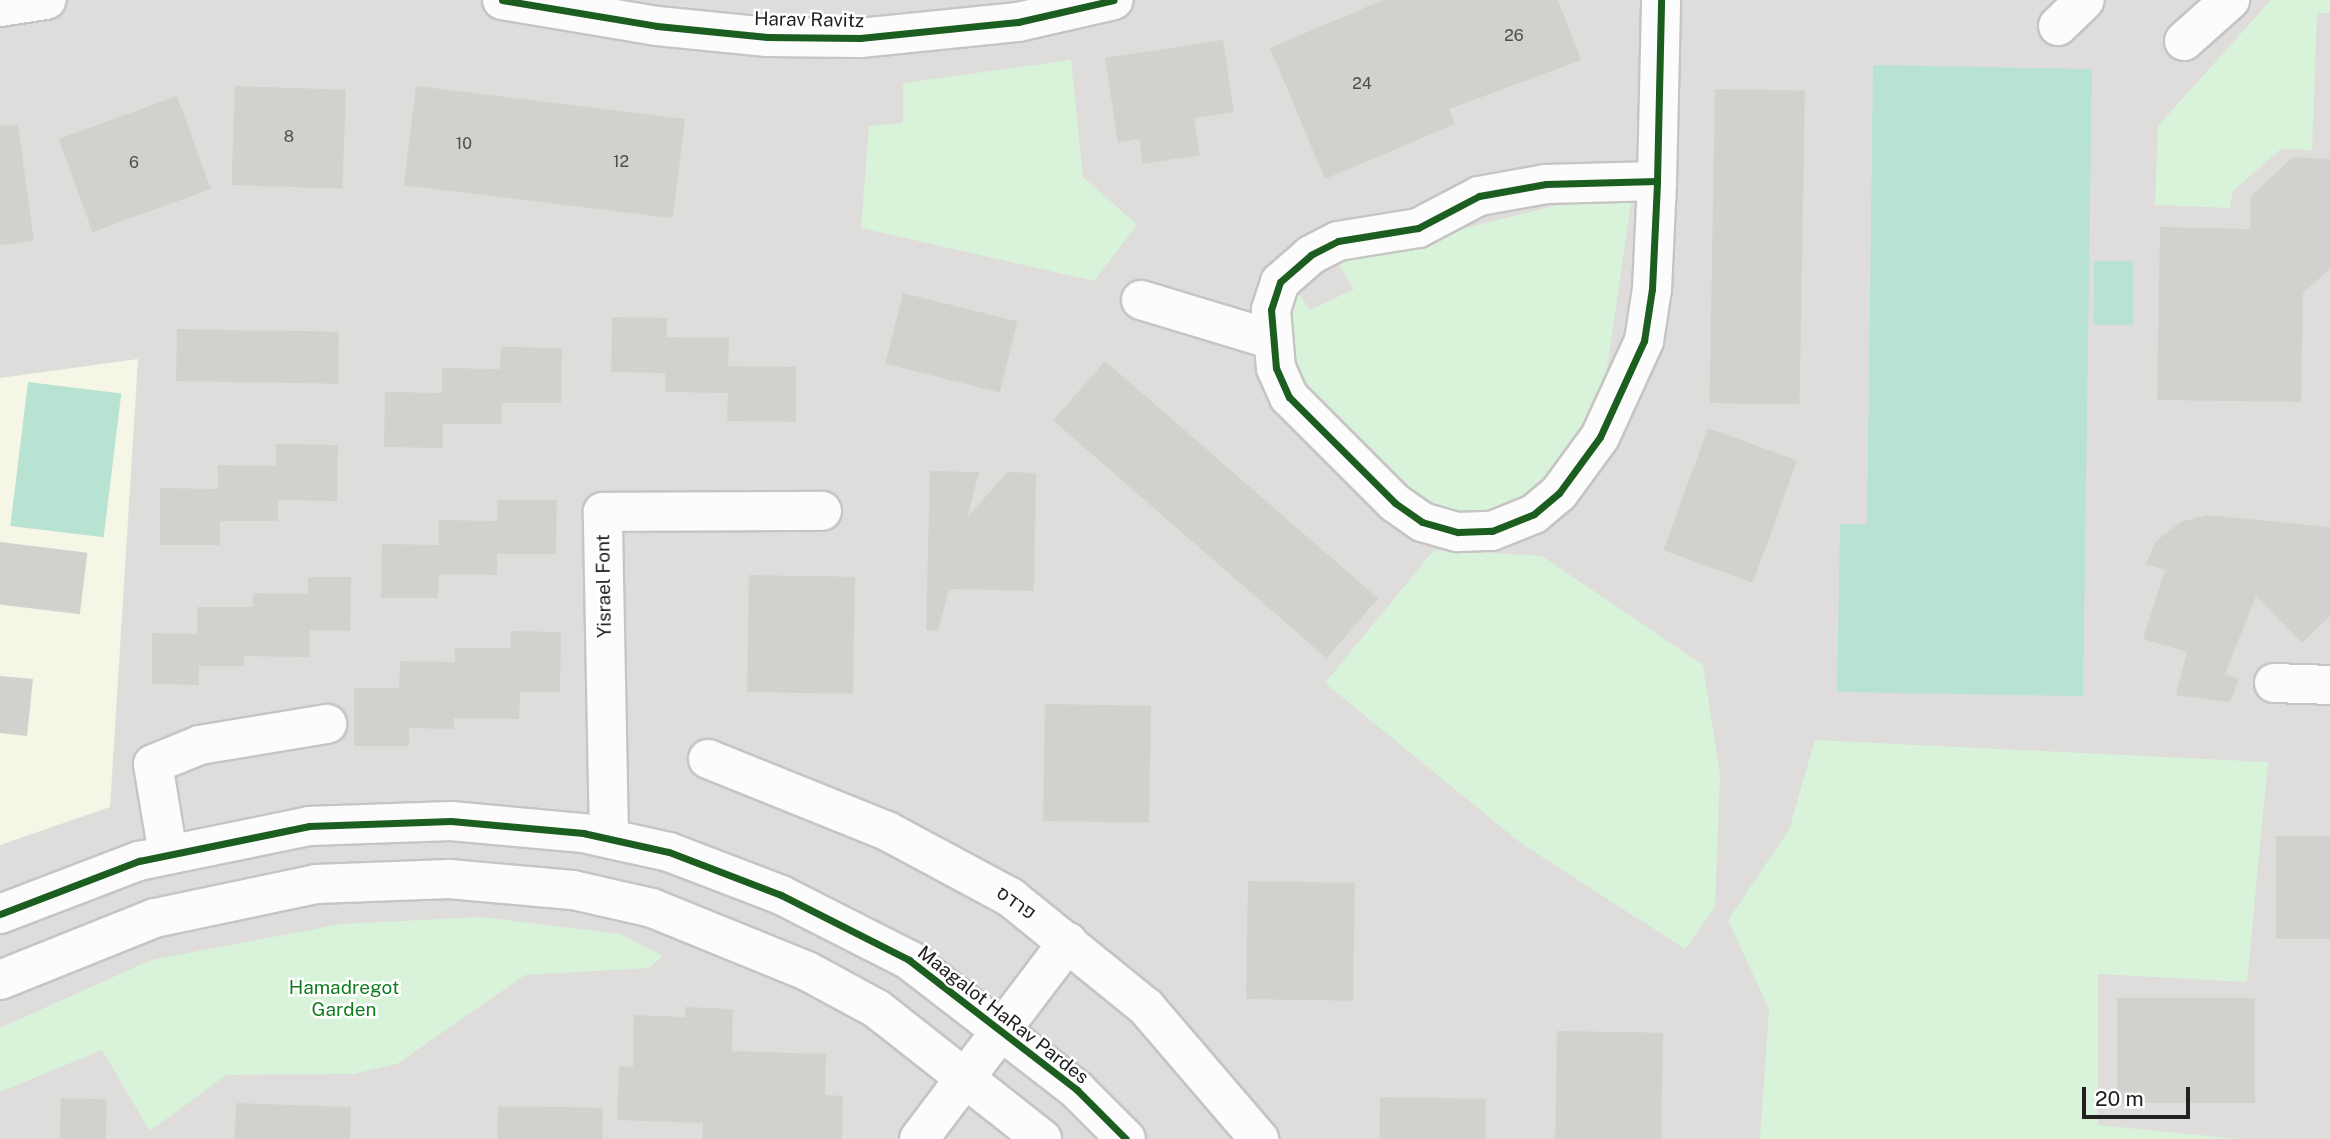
<!DOCTYPE html>
<html>
<head>
<meta charset="utf-8">
<style>
	body { margin:0 }
	#map { position:relative; width:2330px; height:1139px; overflow:hidden; background:#eeedea; font-family:"Public Sans",Heebo,sans-serif }
	div>[style] { position:absolute }
	.residential>* { inset:0; background:#dedddb; transform-origin:0 0 }
	.education>* { inset:0; background:#f6f6e7 }
	.park>* { inset:0; background:#d9f2da }
	.pitch>* { inset:0; background:#b8e3d2; transform-origin:0 0 }
	.building>* { inset:0; background:#d3d1ce; transform-origin:0 0 }
	.roads { filter:drop-shadow(2px 0 #c6c5c4) drop-shadow(-2px 0 #c6c5c4) drop-shadow(0 2px #c6c5c4) drop-shadow(0 -2px #c6c5c4) }
	.minor>* { height:38px; margin:-19px; padding:0 19px; transform-origin:19px; border-radius:19px; background:#fcfcfc }
	.cycleway>* { height:7px; margin:-3.5px; padding:0 3.5px; transform-origin:3.5px; border-radius:3.5px; background:#1b5e20 }
	span { translate:-50% -50%; white-space:nowrap; text-align:center; line-height:1.15; -webkit-text-stroke:5px #fff; paint-order:stroke }
	.number-label { font-size:16px; color:#4e4d4c }
	.number-label span { -webkit-text-stroke-width:0 }
	.street-label { font-size:19px; color:#212121 }
	.park-label { font-size:19px; color:#127b1e }
	.scale { position:absolute; left:2082px; top:1087px; width:108px; height:32px; box-sizing:border-box; border:4px solid #212121; border-top:0; padding-left:9px; font-size:21px; line-height:24px; white-space:nowrap; color:#212121; -webkit-text-stroke:5px #fff; paint-order:stroke }
</style>
</head>
<body>
<div id="map">
	<div class="residential">
		<i style="left:0;top:0;width:2330px;height:1139px"></i>
	</div>
	<div class="education">
		<i style="clip-path:polygon(138px 359px,110px 807px,0 845px,0 378px)"></i>
	</div>
	<div class="park">
		<i style="clip-path:polygon(2271px 0,2330px 0,2330px 13px,2317px 13px,2312px 150px,2281px 149px,2233px 191px,2230px 208px,2155px 205px,2158px 126px)"></i>
		<i style="clip-path:polygon(1071px 60px,1083px 177px,1137px 225px,1094px 281px,861px 228px,869px 126px,903px 123px,903px 83px)"></i>
		<i style="clip-path:polygon(1567px 203px,1631px 203px,1601px 410px,1580px 446px,1529px 497px,1477px 515px,1441px 513px,1410px 502px,1310px 403px,1286px 354px,1284px 324px,1295px 288px,1310px 310px,1354px 289px,1336px 260px)"></i>
		<i style="clip-path:polygon(1434px 550px,1542px 556px,1703px 665px,1720px 775px,1715px 907px,1685px 949px,1522px 844px,1325px 683px)"></i>
		<i style="clip-path:polygon(1815px 740px,2268px 762px,2247px 982px,2098px 974px,2098px 1125px,2239px 1139px,1760px 1139px,1769px 1009px,1728px 920px,1789px 830px)"></i>
		<i style="clip-path:polygon(481px 917px,620px 934px,663px 956px,649px 968px,525px 975px,397px 1064px,353px 1074px,226px 1075px,150px 1131px,102px 1050px,0 1092px,0 1028px,151px 960px,341px 924px)"></i>
	</div>
	<div class="pitch">
		<i style="clip-path:polygon(1873px 65px,2092px 69px,2083px 696px,1837px 692px,1840px 524px,1867px 524px)"></i>
		<i style="left:2094px;top:261px;width:39px;height:64px"></i>
		<i style="left:28px;top:382px;width:94px;height:145px;rotate:7deg"></i>
	</div>
	<div class="building">
		<i style="clip-path:polygon(1383px 0,1558px 0,1581px 60px,1449px 109px,1455px 124px,1325px 179px,1270px 48px)"></i>
		<i style="clip-path:polygon(1223px 40px,1234px 112px,1194px 118px,1200px 155px,1143px 164px,1139px 139px,1118px 143px,1105px 58px)"></i>
		<i style="left:235px;top:86px;width:111px;height:99px;rotate:2deg"></i>
		<i style="left:416px;top:86px;width:271px;height:100px;rotate:7deg"></i>
		<i style="left:1715px;top:89px;width:90px;height:314px;rotate:1deg"></i>
		<i style="left:177px;top:96px;width:99px;height:126px;rotate:70deg"></i>
		<i style="clip-path:polygon(18px 125px,34px 241px,0 245px,0 126px)"></i>
		<i style="clip-path:polygon(2293px 157px,2330px 159px,2330px 269px,2303px 293px,2301px 402px,2157px 400px,2160px 227px,2250px 229px,2251px 196px)"></i>
		<i style="left:903px;top:293px;width:118px;height:73px;rotate:14deg"></i>
		<i style="clip-path:polygon(612px 317px,667px 318px,667px 337px,729px 338px,728px 366px,796px 367px,796px 422px,727px 421px,728px 393px,665px 392px,665px 373px,611px 372px)"></i>
		<i style="left:177px;top:329px;width:162px;height:52px;rotate:1deg"></i>
		<i style="clip-path:polygon(501px 347px,562px 348px,561px 403px,502px 403px,501px 424px,443px 424px,443px 448px,384px 447px,385px 392px,442px 393px,442px 368px,500px 369px)"></i>
		<i style="left:1105px;top:361px;width:362px;height:79px;rotate:41deg"></i>
		<i style="left:1708px;top:428px;width:95px;height:130px;rotate:20deg"></i>
		<i style="clip-path:polygon(276px 444px,338px 445px,337px 501px,278px 500px,278px 521px,220px 521px,220px 545px,160px 545px,160px 488px,218px 489px,218px 465px,276px 466px)"></i>
		<i style="clip-path:polygon(930px 471px,979px 472px,967px 518px,1007px 472px,1036px 473px,1034px 591px,949px 589px,938px 631px,926px 630px)"></i>
		<i style="clip-path:polygon(497px 500px,557px 500px,556px 554px,497px 554px,497px 575px,439px 574px,438px 598px,381px 598px,382px 544px,439px 545px,439px 520px,497px 521px)"></i>
		<i style="clip-path:polygon(2206px 515px,2330px 527px,2330px 616px,2302px 643px,2256px 596px,2225px 674px,2239px 679px,2230px 702px,2176px 695px,2187px 652px,2143px 639px,2165px 570px,2146px 564px,2156px 541px,2181px 522px)"></i>
		<i style="left:0;top:542px;width:88px;height:62px;rotate:7deg"></i>
		<i style="left:749px;top:575px;width:106px;height:117px;rotate:1deg"></i>
		<i style="clip-path:polygon(308px 577px,351px 577px,350px 631px,310px 630px,309px 657px,244px 656px,244px 666px,199px 666px,199px 685px,152px 684px,152px 633px,197px 634px,197px 607px,253px 607px,253px 593px,308px 594px)"></i>
		<i style="clip-path:polygon(511px 631px,561px 632px,560px 692px,520px 692px,519px 719px,454px 718px,454px 729px,409px 728px,409px 746px,354px 746px,354px 688px,399px 688px,400px 661px,455px 662px,455px 648px,511px 648px)"></i>
		<i style="clip-path:polygon(0 676px,33px 679px,27px 736px,0 733px)"></i>
		<i style="left:1045px;top:704px;width:106px;height:117px;rotate:1deg"></i>
		<i style="left:2276px;top:836px;width:54px;height:103px"></i>
		<i style="left:1248px;top:881px;width:107px;height:118px;rotate:1deg"></i>
		<i style="left:2117px;top:998px;width:138px;height:105px"></i>
		<i style="clip-path:polygon(685px 1007px,733px 1009px,732px 1051px,826px 1054px,825px 1095px,843px 1096px,842px 1139px,702px 1139px,703px 1123px,617px 1120px,619px 1066px,633px 1067px,634px 1015px,685px 1017px)"></i>
		<i style="left:1557px;top:1031px;width:106px;height:108px;rotate:1deg"></i>
		<i style="left:1380px;top:1097px;width:106px;height:42px;rotate:1deg"></i>
		<i style="left:61px;top:1098px;width:46px;height:41px;rotate:2deg"></i>
		<i style="left:236px;top:1103px;width:115px;height:36px;rotate:2deg"></i>
		<i style="left:498px;top:1106px;width:105px;height:33px;rotate:1deg"></i>
	</div>
	<div class="roads">
		<div class="minor">
			<i style="left:502px;top:0;width:157px;rotate:9.5deg"></i>
			<i style="left:657px;top:26px;width:111px;rotate:5.7deg"></i>
			<i style="left:767px;top:37px;width:93px;rotate:0.6deg"></i>
			<i style="left:860px;top:38px;width:159px;rotate:-5.8deg"></i>
			<i style="left:1018px;top:22px;width:98px;rotate:-12.9deg"></i>
			<i style="left:0;top:7px;width:47px;rotate:-8.7deg"></i>
			<i style="left:2058px;top:26px;width:37px;rotate:-44deg"></i>
			<i style="left:2184px;top:41px;width:62px;rotate:-41.7deg"></i>
			<i style="left:1657px;top:181px;width:111px;rotate:178.5deg"></i>
			<i style="left:1546px;top:184px;width:68px;rotate:169.8deg"></i>
			<i style="left:1479px;top:196px;width:69px;rotate:152.3deg"></i>
			<i style="left:1418px;top:228px;width:81px;rotate:170.8deg"></i>
			<i style="left:1338px;top:241px;width:30px;rotate:153deg"></i>
			<i style="left:1311px;top:255px;width:41px;rotate:138.9deg"></i>
			<i style="left:1280px;top:282px;width:29px;rotate:108deg"></i>
			<i style="left:1271px;top:310px;width:58px;rotate:85.1deg"></i>
			<i style="left:1276px;top:368px;width:32px;rotate:66deg"></i>
			<i style="left:1289px;top:397px;width:150px;rotate:45deg"></i>
			<i style="left:1395px;top:503px;width:33px;rotate:35deg"></i>
			<i style="left:1422px;top:522px;width:37px;rotate:16deg"></i>
			<i style="left:1458px;top:532px;width:34px;rotate:-2deg"></i>
			<i style="left:1492px;top:531px;width:45px;rotate:-22deg"></i>
			<i style="left:1534px;top:514px;width:33px;rotate:-40deg"></i>
			<i style="left:1559px;top:493px;width:69px;rotate:-53.8deg"></i>
			<i style="left:1600px;top:437px;width:106px;rotate:-65.4deg"></i>
			<i style="left:1644px;top:341px;width:53px;rotate:-81.3deg"></i>
			<i style="left:1652px;top:289px;width:108px;rotate:-87.3deg"></i>
			<i style="left:1657px;top:181px;width:181px;rotate:-88.7deg"></i>
			<i style="left:1141px;top:300px;width:135px;rotate:16.8deg"></i>
			<i style="left:2274px;top:683px;width:56px;rotate:2deg"></i>
			<i style="left:708px;top:759px;width:193px;rotate:21.9deg"></i>
			<i style="left:887px;top:831px;width:140px;rotate:28.2deg"></i>
			<i style="left:1010px;top:897px;width:175px;rotate:39deg"></i>
			<i style="left:1146px;top:1007px;width:174px;rotate:49.4deg"></i>
			<i style="left:609px;top:838px;width:326px;rotate:-91.1deg"></i>
			<i style="left:603px;top:512px;width:219px;rotate:-0.3deg"></i>
			<i style="left:168px;top:854px;width:91px;rotate:-99.5deg"></i>
			<i style="left:153px;top:764px;width:51px;rotate:-22deg"></i>
			<i style="left:200px;top:745px;width:129px;rotate:-9.4deg"></i>
			<i style="left:0;top:914px;width:149px;rotate:-20.9deg"></i>
			<i style="left:139px;top:861px;width:174px;rotate:-11.6deg"></i>
			<i style="left:309px;top:826px;width:142px;rotate:-2deg"></i>
			<i style="left:451px;top:821px;width:133px;rotate:5.2deg"></i>
			<i style="left:583px;top:833px;width:88px;rotate:12.5deg"></i>
			<i style="left:669px;top:852px;width:120px;rotate:21deg"></i>
			<i style="left:781px;top:895px;width:144px;rotate:26.9deg"></i>
			<i style="left:909px;top:960px;width:212px;rotate:37.7deg"></i>
			<i style="left:1077px;top:1090px;width:69px;rotate:45deg"></i>
			<i style="left:0;top:980px;width:167px;rotate:-21.8deg"></i>
			<i style="left:155px;top:918px;width:165px;rotate:-11.9deg"></i>
			<i style="left:316px;top:884px;width:133px;rotate:-2.2deg"></i>
			<i style="left:449px;top:879px;width:124px;rotate:5.1deg"></i>
			<i style="left:573px;top:890px;width:81px;rotate:12.8deg"></i>
			<i style="left:652px;top:908px;width:167px;rotate:22.1deg"></i>
			<i style="left:807px;top:971px;width:80px;rotate:28.5deg"></i>
			<i style="left:877px;top:1009px;width:210px;rotate:38.2deg"></i>
			<i style="left:919px;top:1139px;width:247px;rotate:-52.9deg"></i>
		</div>
	</div>
	<div class="cycleway">
		<i style="left:502px;top:0;width:157px;rotate:9.5deg"></i>
		<i style="left:657px;top:26px;width:111px;rotate:5.7deg"></i>
		<i style="left:767px;top:37px;width:93px;rotate:0.6deg"></i>
		<i style="left:860px;top:38px;width:159px;rotate:-5.8deg"></i>
		<i style="left:1018px;top:22px;width:98px;rotate:-12.9deg"></i>
		<i style="left:1657px;top:181px;width:111px;rotate:178.5deg"></i>
		<i style="left:1546px;top:184px;width:68px;rotate:169.8deg"></i>
		<i style="left:1479px;top:196px;width:69px;rotate:152.3deg"></i>
		<i style="left:1418px;top:228px;width:81px;rotate:170.8deg"></i>
		<i style="left:1338px;top:241px;width:30px;rotate:153deg"></i>
		<i style="left:1311px;top:255px;width:41px;rotate:138.9deg"></i>
		<i style="left:1280px;top:282px;width:29px;rotate:108deg"></i>
		<i style="left:1271px;top:310px;width:58px;rotate:85.1deg"></i>
		<i style="left:1276px;top:368px;width:32px;rotate:66deg"></i>
		<i style="left:1289px;top:397px;width:150px;rotate:45deg"></i>
		<i style="left:1395px;top:503px;width:33px;rotate:35deg"></i>
		<i style="left:1422px;top:522px;width:37px;rotate:16deg"></i>
		<i style="left:1458px;top:532px;width:34px;rotate:-2deg"></i>
		<i style="left:1492px;top:531px;width:45px;rotate:-22deg"></i>
		<i style="left:1534px;top:514px;width:33px;rotate:-40deg"></i>
		<i style="left:1559px;top:493px;width:69px;rotate:-53.8deg"></i>
		<i style="left:1600px;top:437px;width:106px;rotate:-65.4deg"></i>
		<i style="left:1644px;top:341px;width:53px;rotate:-81.3deg"></i>
		<i style="left:1652px;top:289px;width:108px;rotate:-87.3deg"></i>
		<i style="left:1657px;top:181px;width:181px;rotate:-88.7deg"></i>
		<i style="left:0;top:914px;width:149px;rotate:-20.9deg"></i>
		<i style="left:139px;top:861px;width:174px;rotate:-11.6deg"></i>
		<i style="left:309px;top:826px;width:142px;rotate:-2deg"></i>
		<i style="left:451px;top:821px;width:133px;rotate:5.2deg"></i>
		<i style="left:583px;top:833px;width:88px;rotate:12.5deg"></i>
		<i style="left:669px;top:852px;width:120px;rotate:21deg"></i>
		<i style="left:781px;top:895px;width:144px;rotate:26.9deg"></i>
		<i style="left:909px;top:960px;width:212px;rotate:37.7deg"></i>
		<i style="left:1077px;top:1090px;width:69px;rotate:45deg"></i>
	</div>
	<div class="number-label">
		<span style="left:1514px;top:36px">26</span>
		<span style="left:1362px;top:84px">24</span>
		<span style="left:289px;top:137px">8</span>
		<span style="left:464px;top:144px">10</span>
		<span style="left:621px;top:162px">12</span>
		<span style="left:134px;top:163px">6</span>
	</div>
	<div class="street-label">
		<span style="left:809px;top:20px;rotate:1deg">Harav Ravitz</span>
		<span style="left:604px;top:586px;rotate:-91deg">Yisrael Font</span>
		<span style="left:1016px;top:903px;rotate:35deg">פרדס</span>
		<span style="left:1003px;top:1015px;rotate:38deg">Maagalot HaRav Pardes</span>
	</div>
	<div class="park-label">
		<span style="left:344px;top:999px">Hamadregot<br>Garden</span>
	</div>
	<div class="scale">20 m</div>
</div>
</body>
</html>
